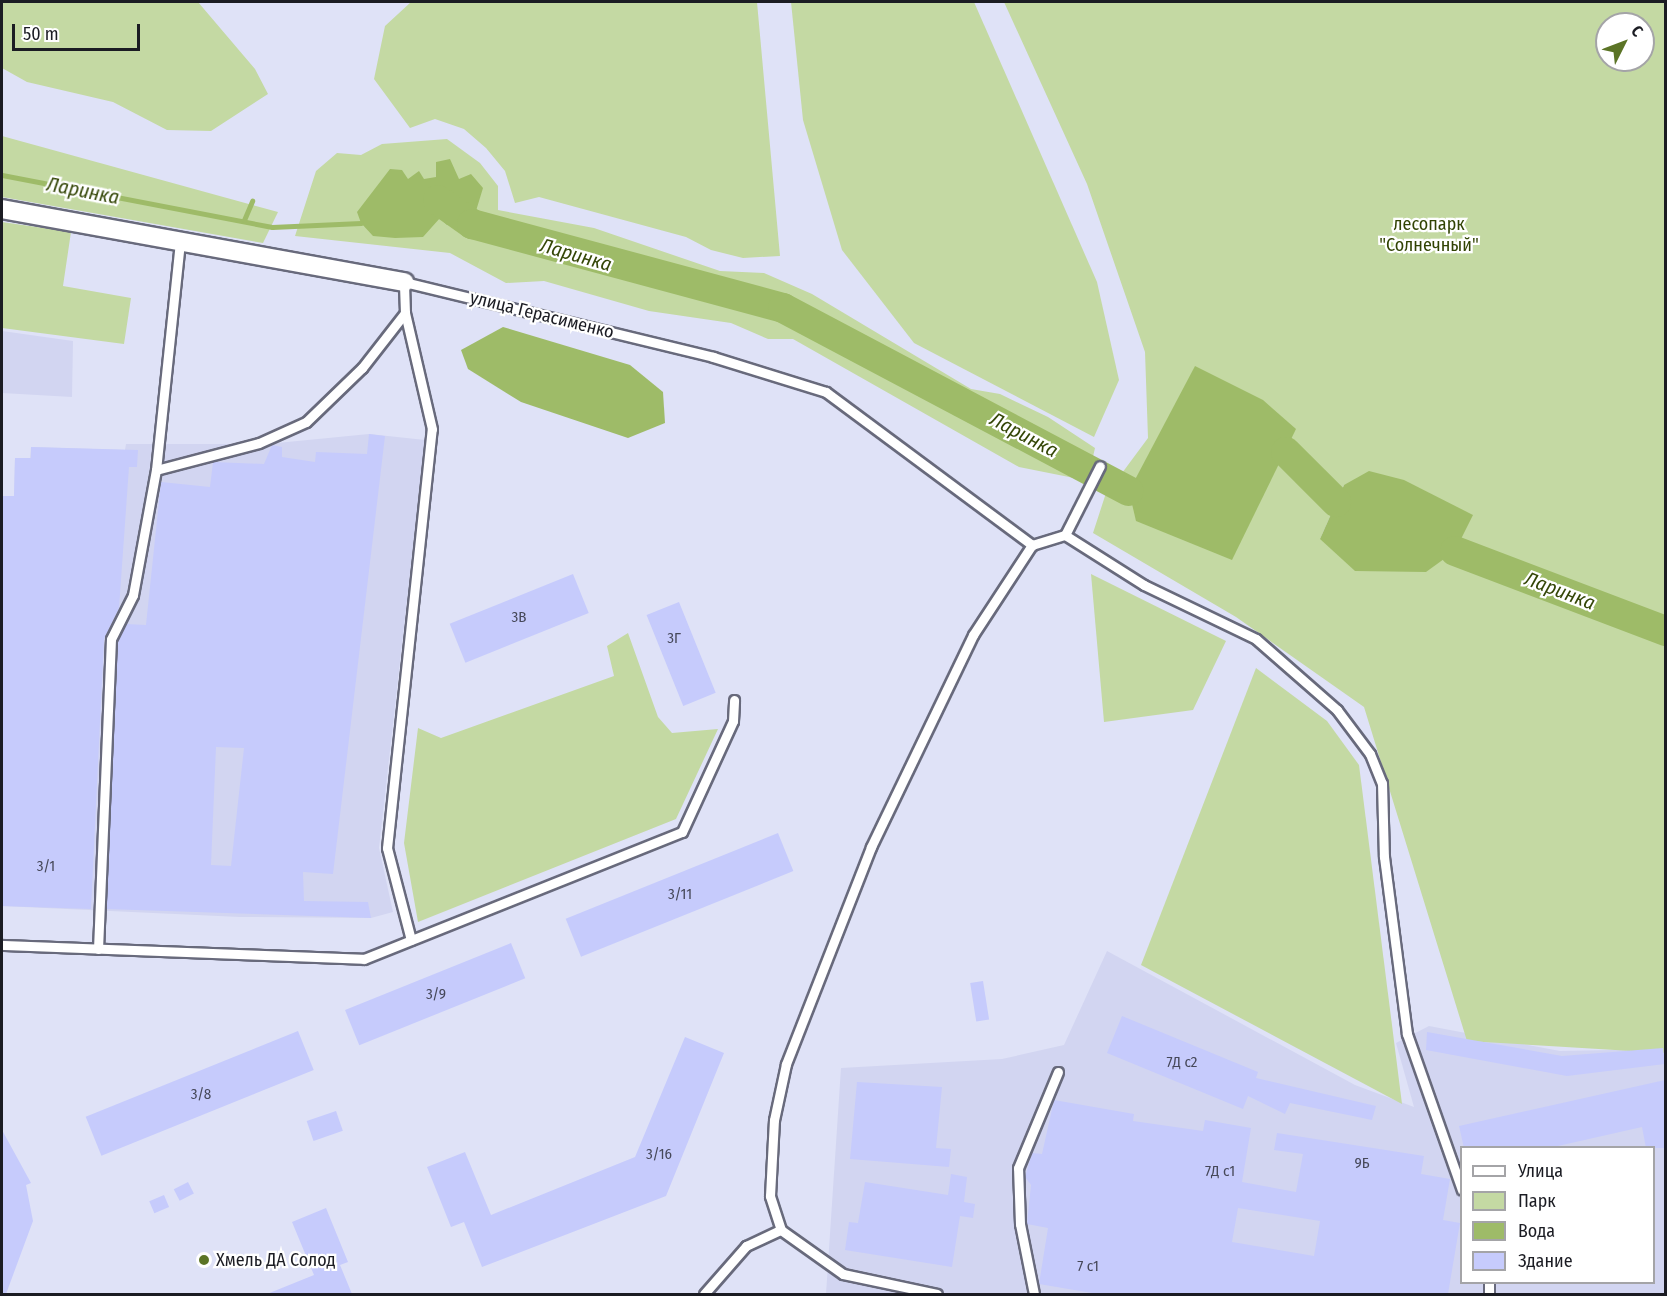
<!DOCTYPE html>
<html>
<head>
<meta charset="utf-8">
<style>
	body { margin:0 }
	#map { position:relative; width:1667px; height:1296px; overflow:hidden; background:#dfe2f7; font-family:"Fira Sans Condensed",sans-serif }
	div>[style] { position:absolute }
	.built>* { inset:0; background:#d2d5f1 }
	.green>* { inset:0; background:#c4d9a3 }
	.water>* { inset:0; background:#9ebb68 }
	.stream>* { height:5px; margin:-2.5px; padding:0 2.5px; transform-origin:2.5px; border-radius:2.5px; background:#9ebb68 }
	.river>* { height:30px; margin:-15px; padding:0 15px; transform-origin:15px; border-radius:15px; background:#9ebb68 }
	.building>* { inset:0; background:#c6cbfc; transform-origin:0 0 }
	.roads { filter:drop-shadow(2px 0 #686a7c) drop-shadow(-2px 0 #686a7c) drop-shadow(0 2px #686a7c) drop-shadow(0 -2px #686a7c) }
	.service>* { height:9px; margin:-4.5px; padding:0 4.5px; transform-origin:4.5px; border-radius:4.5px; background:#fff }
	.minor>* { height:18px; margin:-9px; padding:0 9px; transform-origin:9px; border-radius:9px; background:#fff }
	.dots>* { width:16px; height:16px; translate:-50% -50%; box-sizing:border-box; border:3px solid #fff; border-radius:50% }
	span { translate:-50% -50%; white-space:nowrap; text-align:center; line-height:1.15; -webkit-text-stroke:4.5px #fff; paint-order:stroke }
	.number-label { font-size:15px; color:#464859 }
	.number-label span { -webkit-text-stroke-width:0 }
	.park-label { font-size:18px; color:#314303 }
	.street-label { font-size:18px; color:#1b1c23 }
	.poi-label { font-size:18px; color:#1b1c23 }
	.left { translate:0 -50%; text-align:left }
	.water-label { font-size:20px; color:#354708; font-style:italic }
	.frame { position:absolute; inset:0; border:3px solid #1b1c23; pointer-events:none }
	.legend { position:absolute; left:1460px; top:1146px; width:195px; height:138px; box-sizing:border-box; background:#fff; border:2px solid #a4a4a7; margin:0; padding:8px 10px; list-style:none; font-size:18px; color:#1b1c23 }
	.legend li { display:flex; align-items:center; gap:12px; height:30px }
	.legend b { width:30px; border:2px solid #a4a4a7 }
	.north { position:absolute; left:1595px; top:12px; width:60px; height:60px; box-sizing:border-box; background:#fff; border:2px solid #a4a4a7; border-radius:50%; rotate:48deg; font-size:16px; font-weight:700; line-height:24px; text-align:center; color:#1b1c23 }
	.north::after { content:''; display:block; margin:auto; width:21px; height:27px; background:#5b7426; clip-path:polygon(50% 0,100% 100%,50% 72%,0 100%) }
	.scale { position:absolute; left:12px; top:24px; width:128px; height:27px; box-sizing:border-box; border:3px solid #1b1c23; border-top:0; padding-left:8px; font-size:18px; line-height:21px; white-space:nowrap; color:#1b1c23; -webkit-text-stroke:4px #fff; paint-order:stroke }
</style>
</head>
<body>
<div id="map">
	<div class="built">
		<i style="clip-path:polygon(2px 331px,73px 341px,72px 397px,2px 393px)"></i>
		<i style="clip-path:polygon(369px 434px,425px 440px,379px 848px,393px 912px,371px 918px,240px 917px,2px 906px,2px 496px,14px 496px,15px 458px,30px 458px,31px 447px,125px 450px,126px 444px,267px 444px)"></i>
		<i style="clip-path:polygon(evenodd,1107px 951px,1355px 1085px,1414px 1107px,1396px 1043px,1429px 1026px,1560px 1051px,1665px 1049px,1665px 1294px,826px 1294px,841px 1068px,1002px 1059px,1064px 1045px,1107px 951px,1462px 1148px,1654px 1148px,1654px 1282px,1462px 1282px,1462px 1148px)"></i>
	</div>
	<div class="green">
		<i style="clip-path:polygon(2px 2px,198px 2px,255px 69px,268px 94px,211px 131px,167px 130px,113px 102px,27px 82px,2px 68px)"></i>
		<i style="clip-path:polygon(411px 2px,757px 2px,780px 256px,743px 258px,711px 250px,686px 237px,539px 197px,515px 203px,505px 171px,486px 148px,464px 129px,435px 119px,410px 128px,374px 79px,385px 26px)"></i>
		<i style="clip-path:polygon(791px 2px,974px 2px,1097px 282px,1119px 380px,1094px 437px,914px 343px,842px 250px,803px 120px)"></i>
		<i style="clip-path:polygon(evenodd,1004px 2px,1665px 2px,1665px 1053px,1467px 1041px,1364px 707px,1236px 617px,1093px 533px,1105px 496px,1148px 438px,1145px 352px,1087px 184px,1004px 2px,1607px 24px,1643px 24px,1643px 60px,1607px 60px,1607px 24px,1004px 2px,1404px 480px,1320px 539px,1344px 485px,1404px 480px)"></i>
		<i style="clip-path:polygon(2px 136px,278px 212px,263px 243px,2px 197px)"></i>
		<i style="clip-path:polygon(447px 139px,480px 163px,498px 186px,498px 210px,594px 228px,720px 271px,764px 273px,812px 294px,971px 389px,1000px 394px,1048px 417px,1095px 448px,1092px 461px,1084px 474px,1074px 478px,1019px 467px,793px 339px,768px 339px,731px 323px,649px 311px,544px 281px,506px 283px,450px 253px,295px 236px,316px 171px,337px 153px,361px 155px,382px 144px)"></i>
		<i style="clip-path:polygon(2px 222px,71px 232px,63px 286px,131px 298px,124px 344px,2px 328px)"></i>
		<i style="clip-path:polygon(1091px 574px,1226px 641px,1193px 710px,1104px 722px)"></i>
		<i style="clip-path:polygon(628px 633px,658px 717px,672px 733px,718px 729px,676px 819px,418px 922px,404px 843px,418px 728px,441px 738px,614px 676px,607px 646px)"></i>
		<i style="clip-path:polygon(1256px 668px,1327px 721px,1359px 765px,1402px 1104px,1141px 965px)"></i>
	</div>
	<div class="water">
		<i style="clip-path:polygon(450px 159px,459px 179px,471px 174px,483px 188px,472px 224px,447px 225px,440px 218px,423px 237px,395px 238px,373px 236px,361px 223px,357px 212px,390px 169px,402px 170px,408px 179px,419px 171px,424px 179px,436px 177px,436px 162px)"></i>
		<i style="clip-path:polygon(503px 327px,630px 365px,663px 392px,665px 423px,628px 438px,521px 402px,468px 369px,461px 350px)"></i>
		<i style="clip-path:polygon(1195px 366px,1263px 400px,1296px 429px,1232px 560px,1136px 521px,1129px 491px)"></i>
		<i style="clip-path:polygon(1369px 471px,1404px 480px,1473px 515px,1455px 551px,1426px 572px,1355px 571px,1320px 539px,1344px 485px)"></i>
	</div>
	<div class="stream">
		<i style="left:2px;top:175px;width:275px;rotate:10.9deg"></i>
		<i style="left:272px;top:227px;width:89px;rotate:-2.6deg"></i>
		<i style="left:244px;top:220px;width:21px;rotate:-67deg"></i>
	</div>
	<div class="river">
		<i style="left:438px;top:200px;width:42px;rotate:35.2deg"></i>
		<i style="left:472px;top:224px;width:322px;rotate:15.1deg"></i>
		<i style="left:783px;top:308px;width:391px;rotate:27.9deg"></i>
		<i style="left:1286px;top:452px;width:71px;rotate:45deg"></i>
		<i style="left:1455px;top:551px;width:226px;rotate:20.8deg"></i>
	</div>
	<div class="building">
		<i style="clip-path:polygon(evenodd,369px 434px,385px 436px,333px 874px,303px 872px,304px 901px,368px 902px,371px 918px,106px 909px,118px 641px,126px 624px,146px 625px,161px 482px,210px 487px,213px 462px,264px 464px,272px 445px,282px 447px,282px 457px,315px 462px,316px 452px,367px 454px,369px 434px,216px 747px,244px 748px,231px 866px,211px 865px,216px 747px)"></i>
		<i style="clip-path:polygon(31px 447px,138px 450px,137px 467px,129px 467px,119px 608px,104px 639px,91px 909px,2px 906px,2px 496px,14px 496px,15px 458px,31px 458px)"></i>
		<i style="left:573px;top:574px;width:42px;height:133px;rotate:68deg"></i>
		<i style="left:679px;top:602px;width:98px;height:35px;rotate:68deg"></i>
		<i style="left:778px;top:833px;width:41px;height:229px;rotate:68deg"></i>
		<i style="left:511px;top:943px;width:38px;height:179px;rotate:68deg"></i>
		<i style="left:983px;top:981px;width:39px;height:13px;rotate:81deg"></i>
		<i style="clip-path:polygon(1122px 1016px,1258px 1072px,1256px 1078px,1376px 1106px,1372px 1120px,1290px 1103px,1285px 1114px,1248px 1096px,1243px 1109px,1107px 1053px)"></i>
		<i style="left:298px;top:1031px;width:42px;height:229px;rotate:68deg"></i>
		<i style="clip-path:polygon(1427px 1032px,1562px 1056px,1663px 1048px,1665px 1064px,1567px 1076px,1426px 1050px)"></i>
		<i style="clip-path:polygon(685px 1037px,724px 1053px,666px 1196px,482px 1267px,464px 1222px,451px 1227px,427px 1167px,465px 1152px,491px 1215px,635px 1157px)"></i>
		<i style="clip-path:polygon(1665px 1080px,1665px 1148px,1646px 1148px,1642px 1127px,1549px 1148px,1464px 1148px,1459px 1126px)"></i>
		<i style="clip-path:polygon(857px 1082px,942px 1087px,936px 1148px,951px 1149px,949px 1167px,850px 1159px)"></i>
		<i style="clip-path:polygon(evenodd,1054px 1100px,1134px 1114px,1133px 1121px,1203px 1131px,1205px 1120px,1251px 1128px,1242px 1182px,1296px 1192px,1303px 1154px,1274px 1150px,1277px 1133px,1424px 1156px,1421px 1174px,1450px 1179px,1443px 1220px,1460px 1223px,1448px 1294px,1098px 1294px,1039px 1284px,1048px 1228px,1027px 1224px,1031px 1185px,1025px 1177px,1032px 1153px,1042px 1154px,1054px 1100px,1238px 1208px,1320px 1221px,1314px 1256px,1232px 1242px,1238px 1208px)"></i>
		<i style="left:336px;top:1111px;width:21px;height:31px;rotate:71deg"></i>
		<i style="clip-path:polygon(2px 1130px,31px 1183px,26px 1185px,33px 1221px,6px 1294px,2px 1294px)"></i>
		<i style="clip-path:polygon(951px 1174px,967px 1177px,964px 1202px,975px 1204px,973px 1218px,960px 1216px,952px 1267px,845px 1250px,849px 1222px,858px 1223px,865px 1182px,948px 1195px)"></i>
		<i style="left:188px;top:1182px;width:13px;height:16px;rotate:63deg"></i>
		<i style="left:164px;top:1195px;width:13px;height:16px;rotate:67deg"></i>
		<i style="clip-path:polygon(326px 1208px,348px 1262px,340px 1265px,352px 1294px,267px 1294px,314px 1275px,292px 1222px)"></i>
	</div>
	<div class="roads">
		<div class="service">
			<i style="left:156px;top:470px;width:106px;rotate:-14.7deg"></i>
			<i style="left:259px;top:443px;width:51px;rotate:-24.1deg"></i>
			<i style="left:306px;top:422px;width:78px;rotate:-44deg"></i>
			<i style="left:362px;top:368px;width:70px;rotate:-52deg"></i>
			<i style="left:1065px;top:535px;width:77px;rotate:-63.1deg"></i>
			<i style="left:411px;top:940px;width:95px;rotate:-104.6deg"></i>
			<i style="left:387px;top:848px;width:421px;rotate:-83.9deg"></i>
			<i style="left:432px;top:429px;width:119px;rotate:-103.1deg"></i>
			<i style="left:405px;top:313px;width:31px;rotate:-92deg"></i>
			<i style="left:404px;top:282px;width:318px;rotate:13.6deg"></i>
			<i style="left:713px;top:357px;width:118px;rotate:17.2deg"></i>
			<i style="left:826px;top:392px;width:257px;rotate:36.6deg"></i>
			<i style="left:2px;top:945px;width:362px;rotate:2.2deg"></i>
			<i style="left:364px;top:959px;width:342px;rotate:-21.8deg"></i>
			<i style="left:682px;top:832px;width:122px;rotate:-65.3deg"></i>
			<i style="left:733px;top:721px;width:21px;rotate:-87deg"></i>
			<i style="left:98px;top:949px;width:310px;rotate:-87.6deg"></i>
			<i style="left:111px;top:639px;width:49px;rotate:-63.4deg"></i>
			<i style="left:133px;top:595px;width:127px;rotate:-79.6deg"></i>
			<i style="left:156px;top:470px;width:230px;rotate:-84deg"></i>
			<i style="left:781px;top:1230px;width:36px;rotate:-108deg"></i>
			<i style="left:770px;top:1196px;width:76px;rotate:-87deg"></i>
			<i style="left:774px;top:1120px;width:57px;rotate:-77.9deg"></i>
			<i style="left:786px;top:1064px;width:233px;rotate:-68.6deg"></i>
			<i style="left:871px;top:847px;width:235px;rotate:-64.3deg"></i>
			<i style="left:973px;top:635px;width:108px;rotate:-56.8deg"></i>
			<i style="left:1032px;top:545px;width:34px;rotate:-17deg"></i>
			<i style="left:1065px;top:535px;width:93px;rotate:32.3deg"></i>
			<i style="left:1144px;top:585px;width:124px;rotate:25.7deg"></i>
			<i style="left:1256px;top:639px;width:108px;rotate:41.2deg"></i>
			<i style="left:1337px;top:710px;width:55px;rotate:53.1deg"></i>
			<i style="left:1370px;top:754px;width:31px;rotate:68deg"></i>
			<i style="left:1382px;top:783px;width:74px;rotate:88.5deg"></i>
			<i style="left:1384px;top:857px;width:178px;rotate:82.6deg"></i>
			<i style="left:1407px;top:1034px;width:165px;rotate:70.6deg"></i>
			<i style="left:781px;top:1230px;width:76px;rotate:35.4deg"></i>
			<i style="left:843px;top:1274px;width:96px;rotate:12deg"></i>
			<i style="left:704px;top:1294px;width:64px;rotate:-48.8deg"></i>
			<i style="left:746px;top:1246px;width:38px;rotate:-25deg"></i>
			<i style="left:1034px;top:1294px;width:71px;rotate:-101.3deg"></i>
			<i style="left:1020px;top:1224px;width:56px;rotate:-92deg"></i>
			<i style="left:1018px;top:1168px;width:104px;rotate:-67.4deg"></i>
			<i style="left:1489px;top:1294px;width:12px;rotate:-90deg"></i>
		</div>
		<div class="minor">
			<i style="left:2px;top:209px;width:409px;rotate:10.3deg"></i>
		</div>
	</div>
	<div class="dots">
		<i style="left:204px;top:1260px;background:#5b7426"></i>
	</div>
	<div class="number-label">
		<span style="left:519px;top:618px">3В</span>
		<span style="left:674px;top:639px">3Г</span>
		<span style="left:46px;top:867px">3/1</span>
		<span style="left:680px;top:895px">3/11</span>
		<span style="left:436px;top:995px">3/9</span>
		<span style="left:1182px;top:1063px">7Д с2</span>
		<span style="left:201px;top:1095px">3/8</span>
		<span style="left:659px;top:1155px">3/16</span>
		<span style="left:1362px;top:1164px">9Б</span>
		<span style="left:1220px;top:1172px">7Д с1</span>
		<span style="left:1088px;top:1267px">7 с1</span>
	</div>
	<div class="park-label">
		<span style="left:1429px;top:235px">лесопарк<br>"Солнечный"</span>
	</div>
	<div class="street-label">
		<span style="left:542px;top:315px;rotate:14deg">улица Герасименко</span>
	</div>
	<div class="poi-label">
		<span class="left" style="left:216px;top:1260px">Хмель ДА Солод</span>
	</div>
	<div class="water-label">
		<span style="left:83px;top:191px;rotate:11deg">Ларинка</span>
		<span style="left:576px;top:255px;rotate:16deg">Ларинка</span>
		<span style="left:1024px;top:435px;rotate:28deg">Ларинка</span>
		<span style="left:1560px;top:591px;rotate:21deg">Ларинка</span>
	</div>
	<div class="frame"></div>
	<ul class="legend">
	<li><b style="height:8px;background:#fff"></b>Улица</li>
	<li><b style="height:16px;background:#c4d9a3"></b>Парк</li>
	<li><b style="height:16px;background:#9ebb68"></b>Вода</li>
	<li><b style="height:16px;background:#c6cbfc"></b>Здание</li>
	</ul>
	<div class="north">С</div>
	<div class="scale">50 m</div>
</div>
</body>
</html>
